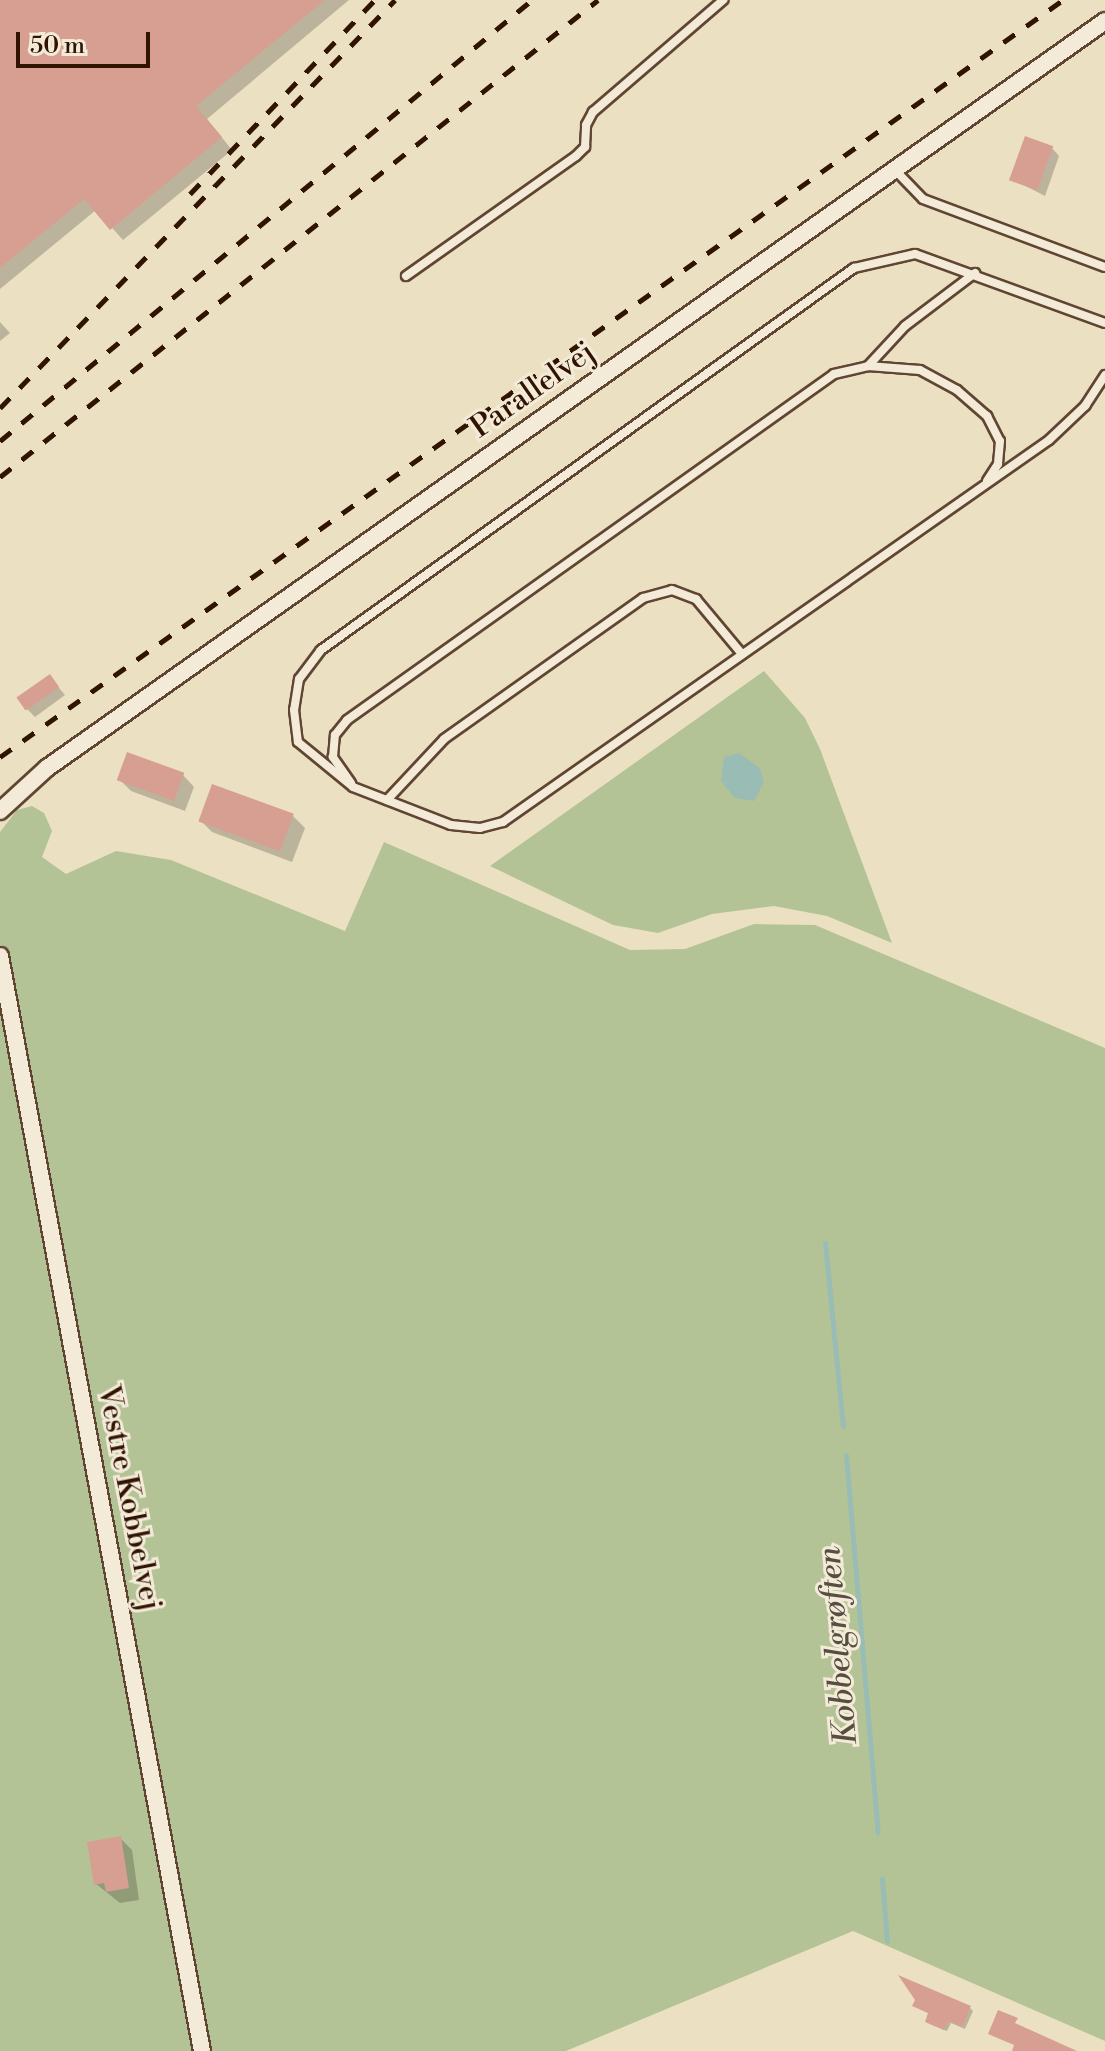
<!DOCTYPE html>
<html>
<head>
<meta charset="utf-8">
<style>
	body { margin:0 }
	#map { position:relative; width:1105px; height:2051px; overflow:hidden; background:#ece0c3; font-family:"Libre Bodoni",serif }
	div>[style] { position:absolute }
	.green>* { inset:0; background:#b4c396 }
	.water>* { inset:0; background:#99bdb5 }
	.shadow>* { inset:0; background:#0003 }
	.stream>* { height:5px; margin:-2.5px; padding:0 2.5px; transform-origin:2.5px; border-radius:2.5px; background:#99bdb5 }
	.building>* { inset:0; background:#d69f92; transform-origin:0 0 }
	.roads { filter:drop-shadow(2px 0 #604632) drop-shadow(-2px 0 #604632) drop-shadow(0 2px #604632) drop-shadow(0 -2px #604632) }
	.lane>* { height:8px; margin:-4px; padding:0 4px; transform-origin:4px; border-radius:4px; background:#f3ebd8 }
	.street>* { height:16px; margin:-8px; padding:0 8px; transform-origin:8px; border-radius:8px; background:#f3ebd8 }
	.rail>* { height:5px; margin-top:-2.5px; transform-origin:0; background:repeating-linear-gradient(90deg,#311302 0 14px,transparent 0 28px) }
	span { translate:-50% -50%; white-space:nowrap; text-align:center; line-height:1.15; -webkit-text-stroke:6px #f3ebd8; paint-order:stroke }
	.street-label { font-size:30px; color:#311302 }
	.water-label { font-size:32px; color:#554e41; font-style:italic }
	.scale { position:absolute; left:16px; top:32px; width:134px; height:36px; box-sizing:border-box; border:4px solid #311302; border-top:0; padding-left:10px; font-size:24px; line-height:28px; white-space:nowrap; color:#311302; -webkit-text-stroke:6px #f3ebd8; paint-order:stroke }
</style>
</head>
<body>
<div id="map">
	<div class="green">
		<i style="clip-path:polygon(764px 671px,805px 718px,820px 749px,892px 943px,827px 916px,774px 906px,712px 914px,658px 933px,613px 925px,490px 866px)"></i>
		<i style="clip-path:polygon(32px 806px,44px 813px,52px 831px,42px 857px,66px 874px,116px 851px,171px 860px,345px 931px,384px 842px,630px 950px,685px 949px,754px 924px,815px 925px,1105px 1048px,1105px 2041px,853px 1931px,566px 2051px,0 2051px,0 832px,17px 810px)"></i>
	</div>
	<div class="water">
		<i style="clip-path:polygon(739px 753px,760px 768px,764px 782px,754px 801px,735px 798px,721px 781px,724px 757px)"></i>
	</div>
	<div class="shadow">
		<i style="clip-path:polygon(0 0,349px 0,207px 119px,232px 150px,123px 240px,96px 210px,0 289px)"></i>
		<i style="clip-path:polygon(1052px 148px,1059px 156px,1045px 196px,1012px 179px)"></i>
		<i style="clip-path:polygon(0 322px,10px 333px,0 341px)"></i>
		<i style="clip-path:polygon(50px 677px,65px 695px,35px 717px,27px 709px)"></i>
		<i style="clip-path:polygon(183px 775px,194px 787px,185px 811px,131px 791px,119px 779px)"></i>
		<i style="clip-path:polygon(213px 786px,293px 816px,305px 828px,292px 862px,212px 832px,200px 820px)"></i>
		<i style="clip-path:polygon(120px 1838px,132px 1850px,139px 1900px,120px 1903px,96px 1884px)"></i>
		<i style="clip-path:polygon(914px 2006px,969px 2007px,973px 2011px,965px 2029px,951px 2023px,947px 2031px,930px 2024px,930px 2014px)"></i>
	</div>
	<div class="stream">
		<i style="left:825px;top:1243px;width:184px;rotate:84.4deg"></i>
		<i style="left:846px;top:1455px;width:379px;rotate:85.2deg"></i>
		<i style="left:882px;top:1879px;width:62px;rotate:85.4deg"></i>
	</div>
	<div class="building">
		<i style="clip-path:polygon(0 0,325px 0,196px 106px,222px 137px,110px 230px,84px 199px,0 268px)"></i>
		<i style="left:1025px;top:136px;width:30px;height:47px;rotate:20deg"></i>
		<i style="left:50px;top:674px;width:16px;height:41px;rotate:55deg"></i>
		<i style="left:127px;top:752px;width:61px;height:30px;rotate:20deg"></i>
		<i style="left:212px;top:784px;width:87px;height:40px;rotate:20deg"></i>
		<i style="clip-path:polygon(121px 1836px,129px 1888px,106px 1892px,104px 1883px,94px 1885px,87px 1842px)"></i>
		<i style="clip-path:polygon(898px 1975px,971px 2006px,962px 2027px,948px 2021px,944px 2030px,925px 2022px,928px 2013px,912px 2006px,915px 2000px)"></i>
		<i style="clip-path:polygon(998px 2010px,1018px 2018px,1015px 2023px,1077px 2051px,1012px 2051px,1014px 2045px,988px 2034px)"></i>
	</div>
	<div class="roads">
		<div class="lane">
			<i style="left:895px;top:170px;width:40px;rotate:46deg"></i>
			<i style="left:923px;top:199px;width:194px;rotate:20.5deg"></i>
			<i style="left:406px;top:276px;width:208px;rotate:-35.2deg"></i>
			<i style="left:576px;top:156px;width:13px;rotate:-45deg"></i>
			<i style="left:585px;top:147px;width:22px;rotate:-87deg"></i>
			<i style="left:586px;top:125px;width:15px;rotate:-62deg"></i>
			<i style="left:593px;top:112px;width:172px;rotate:-40.7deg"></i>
			<i style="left:1105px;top:323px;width:202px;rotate:-160deg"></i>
			<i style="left:915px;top:254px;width:63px;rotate:167.1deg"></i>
			<i style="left:854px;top:268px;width:656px;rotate:144.37deg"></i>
			<i style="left:321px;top:650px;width:36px;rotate:127deg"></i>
			<i style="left:299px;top:679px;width:31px;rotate:99deg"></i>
			<i style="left:294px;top:710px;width:32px;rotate:83deg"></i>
			<i style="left:298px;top:742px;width:71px;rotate:39.3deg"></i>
			<i style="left:353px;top:787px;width:105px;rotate:21.2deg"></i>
			<i style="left:451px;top:825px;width:29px;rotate:6deg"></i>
			<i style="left:480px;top:828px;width:24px;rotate:-15deg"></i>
			<i style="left:503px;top:822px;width:666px;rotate:-34.98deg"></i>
			<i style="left:1049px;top:440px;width:50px;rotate:-43.4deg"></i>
			<i style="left:1085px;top:406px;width:37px;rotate:-57deg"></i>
			<i style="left:868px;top:366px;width:54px;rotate:-47.2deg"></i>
			<i style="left:905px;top:326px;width:88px;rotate:-37.1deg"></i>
			<i style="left:351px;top:783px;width:32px;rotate:-125deg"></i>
			<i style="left:333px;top:757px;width:22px;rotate:-85deg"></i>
			<i style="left:335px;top:735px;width:19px;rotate:-51deg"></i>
			<i style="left:347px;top:720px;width:597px;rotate:-35.39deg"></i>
			<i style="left:834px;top:374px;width:35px;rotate:-13deg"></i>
			<i style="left:868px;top:366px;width:52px;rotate:4.4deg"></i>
			<i style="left:920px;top:370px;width:42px;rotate:28.4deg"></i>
			<i style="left:957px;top:390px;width:40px;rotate:41deg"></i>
			<i style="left:987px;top:416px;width:28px;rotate:63deg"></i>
			<i style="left:1000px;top:441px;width:23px;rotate:95deg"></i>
			<i style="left:998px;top:464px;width:20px;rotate:123deg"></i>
			<i style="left:387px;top:800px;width:83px;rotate:-46.9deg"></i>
			<i style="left:444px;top:739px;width:244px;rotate:-35.3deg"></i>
			<i style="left:643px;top:598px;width:30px;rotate:-15deg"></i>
			<i style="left:672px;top:590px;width:26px;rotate:21deg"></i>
			<i style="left:696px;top:599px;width:72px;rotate:50.1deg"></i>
		</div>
		<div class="street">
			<i style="left:0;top:811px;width:64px;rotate:-42.5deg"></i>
			<i style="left:47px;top:768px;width:1295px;rotate:-35.22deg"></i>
			<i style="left:0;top:956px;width:1113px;rotate:79.55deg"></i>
		</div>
	</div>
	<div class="rail">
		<i style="left:190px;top:194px;width:268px;rotate:-46.4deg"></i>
		<i style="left:0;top:408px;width:568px;rotate:-45.93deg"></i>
		<i style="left:0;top:441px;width:691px;rotate:-39.66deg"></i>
		<i style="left:0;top:477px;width:765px;rotate:-38.58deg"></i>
		<i style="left:0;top:757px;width:1305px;rotate:-35.46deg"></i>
	</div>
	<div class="street-label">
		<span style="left:533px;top:390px;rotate:-35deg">Parallelvej</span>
		<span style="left:129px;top:1498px;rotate:79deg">Vestre Kobbelvej</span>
	</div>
	<div class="water-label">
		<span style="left:838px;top:1646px;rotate:-95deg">Kobbelgrøften</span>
	</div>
	<div class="scale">50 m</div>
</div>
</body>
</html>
